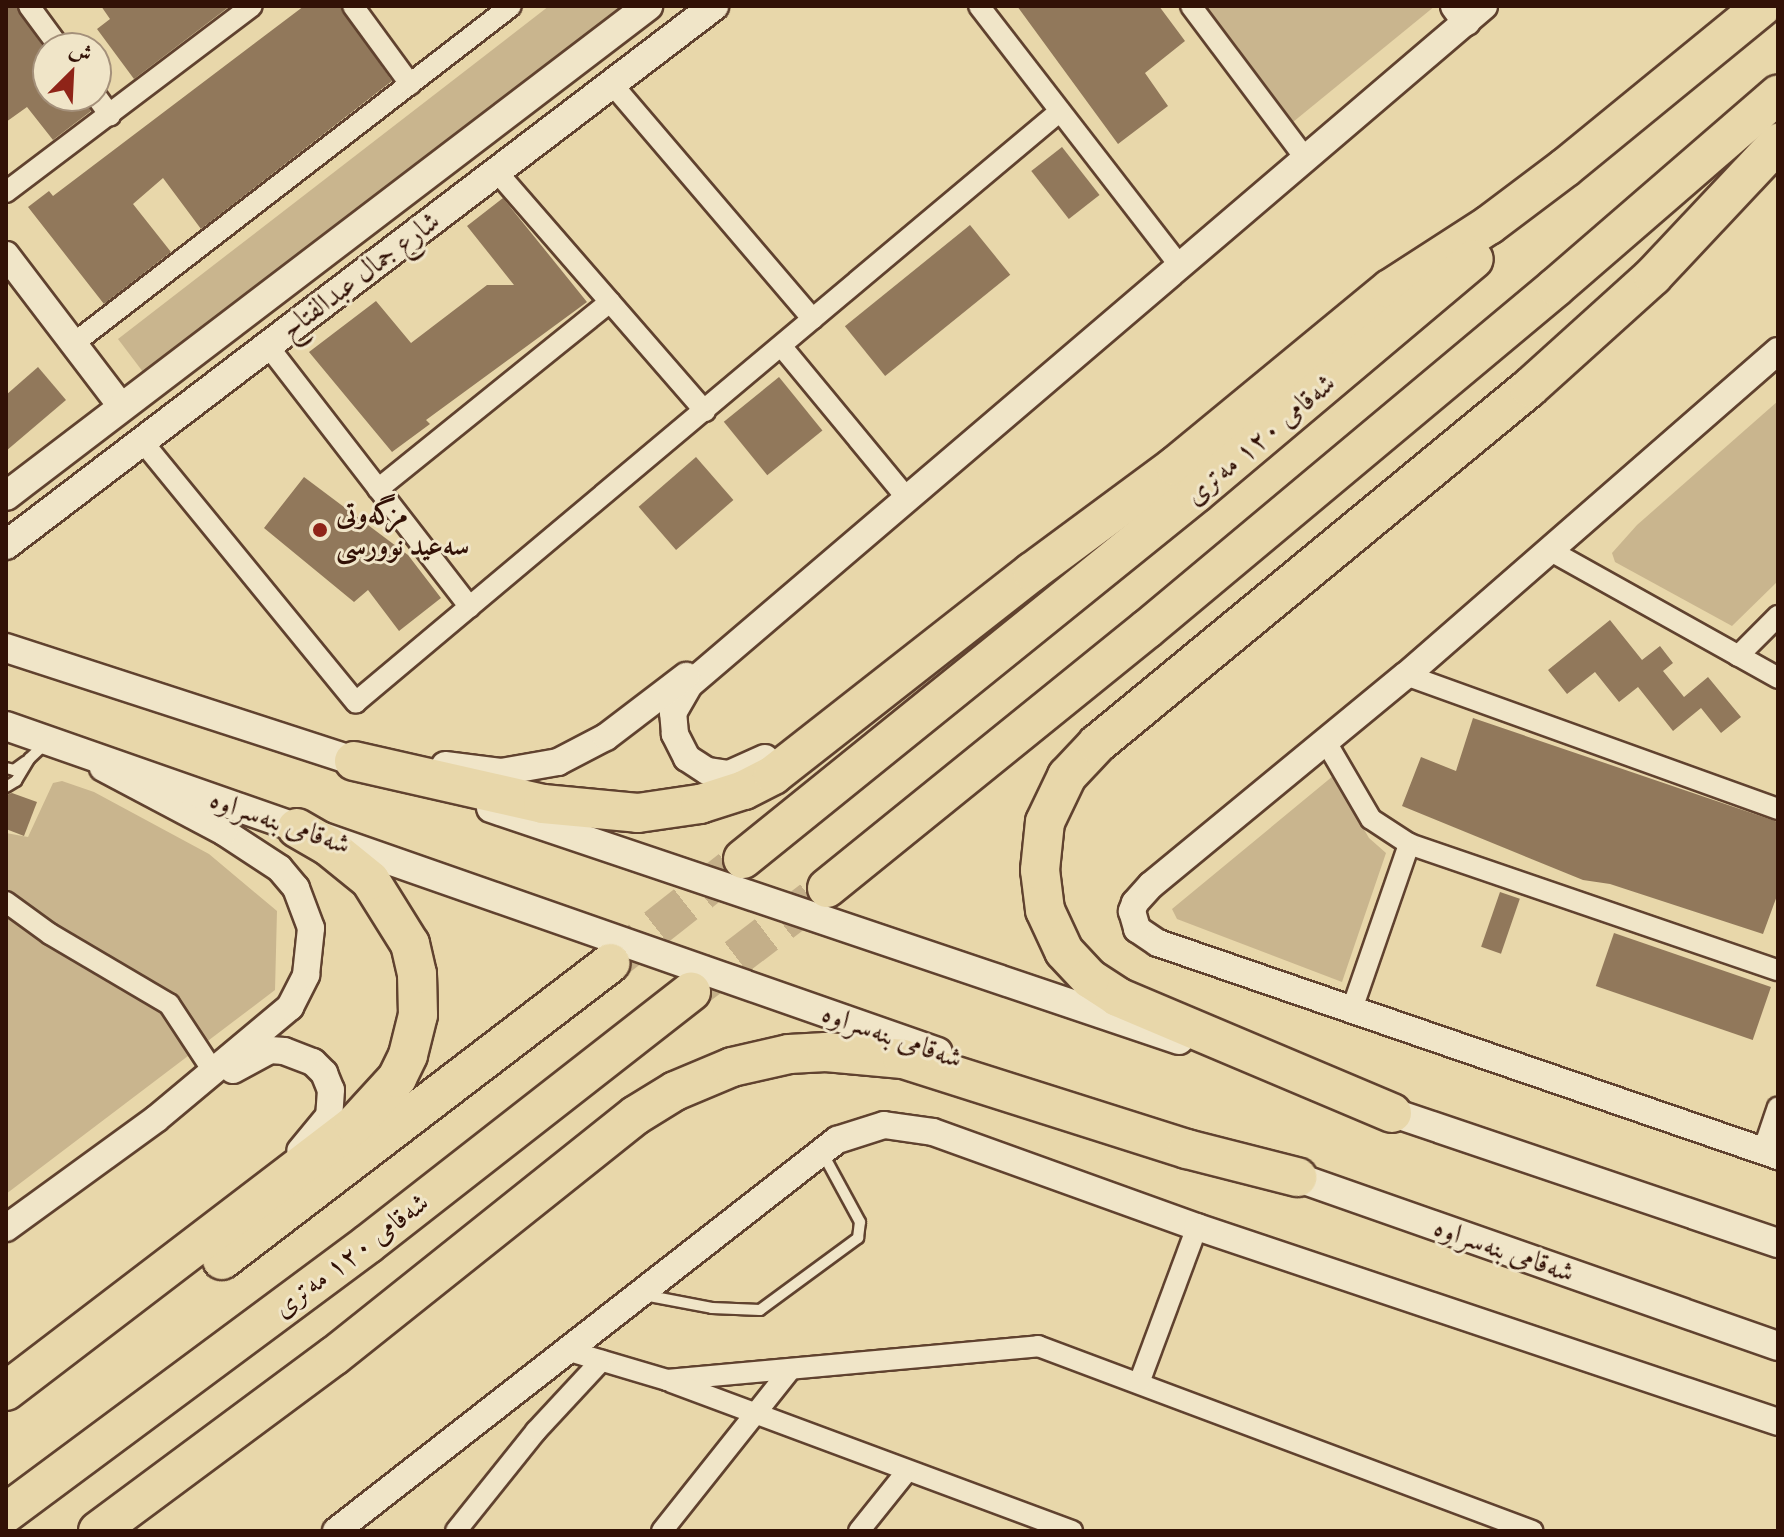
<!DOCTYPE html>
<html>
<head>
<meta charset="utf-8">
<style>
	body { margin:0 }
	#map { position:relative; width:1784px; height:1537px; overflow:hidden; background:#e8d7aa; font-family:"IM FELL French Canon",Amiri,serif }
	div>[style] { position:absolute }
	.green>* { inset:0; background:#c9b58e }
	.building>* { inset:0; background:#91785b; transform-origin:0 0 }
	.motorway-tunnel>* { height:38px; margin-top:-19px; transform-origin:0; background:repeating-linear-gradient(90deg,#c4af89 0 38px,transparent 0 57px) }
	.roads { filter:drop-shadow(2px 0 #60422f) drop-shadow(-2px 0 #60422f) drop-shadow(0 2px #60422f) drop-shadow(0 -2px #60422f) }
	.service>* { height:10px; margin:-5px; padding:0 5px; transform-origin:5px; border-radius:5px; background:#f0e5c8 }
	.minor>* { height:20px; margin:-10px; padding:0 10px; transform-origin:10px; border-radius:10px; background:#f0e5c8 }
	.tertiary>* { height:26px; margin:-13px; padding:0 13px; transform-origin:13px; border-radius:13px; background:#f0e5c8 }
	.secondary>* { height:28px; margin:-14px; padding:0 14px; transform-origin:14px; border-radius:14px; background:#f0e5c8 }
	.motorway>* { height:38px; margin:-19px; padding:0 19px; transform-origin:19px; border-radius:19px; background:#e8d7aa }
	.dots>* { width:22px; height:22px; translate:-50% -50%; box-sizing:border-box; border:4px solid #f0e5c8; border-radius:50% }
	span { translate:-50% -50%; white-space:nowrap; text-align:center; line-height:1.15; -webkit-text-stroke:6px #f0e5c8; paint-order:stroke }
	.street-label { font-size:28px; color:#321106 }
	.poi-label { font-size:28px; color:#321106; font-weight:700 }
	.left { translate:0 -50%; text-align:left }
	.frame { position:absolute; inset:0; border:8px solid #321106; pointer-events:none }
	.north { position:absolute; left:32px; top:32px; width:80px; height:80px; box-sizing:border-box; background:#f0e5c8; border:2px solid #a4907a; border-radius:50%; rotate:24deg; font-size:22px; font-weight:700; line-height:32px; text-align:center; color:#321106 }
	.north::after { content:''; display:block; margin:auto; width:28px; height:36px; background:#8f2418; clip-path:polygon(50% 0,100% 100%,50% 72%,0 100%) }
</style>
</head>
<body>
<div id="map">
	<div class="green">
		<i style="clip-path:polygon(549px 6px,623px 6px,143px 372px,118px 339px)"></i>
		<i style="clip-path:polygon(1205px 6px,1435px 6px,1293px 122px)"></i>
		<i style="clip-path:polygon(1778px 401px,1778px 581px,1732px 626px,1615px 562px,1612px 553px,1637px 525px)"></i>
		<i style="clip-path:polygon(1333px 776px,1369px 838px,1386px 853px,1342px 982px,1177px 919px,1172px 909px)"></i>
		<i style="clip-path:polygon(62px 781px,94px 792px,209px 854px,277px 911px,275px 990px,6px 1194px,6px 833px,28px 837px,53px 783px)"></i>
	</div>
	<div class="building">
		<i style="clip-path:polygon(6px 6px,16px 6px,48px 54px,48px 96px,83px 96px,91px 111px,53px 140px,27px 107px,6px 122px)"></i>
		<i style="clip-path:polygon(101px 6px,230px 6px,134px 79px,97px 29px,110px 19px)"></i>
		<i style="clip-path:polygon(304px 6px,340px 6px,392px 81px,201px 229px,163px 178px,133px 204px,171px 252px,104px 304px,28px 207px,49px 191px,53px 196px)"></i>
		<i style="clip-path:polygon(1017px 6px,1159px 6px,1185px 41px,1145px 73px,1168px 106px,1118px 144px)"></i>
		<i style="left:1062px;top:147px;width:61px;height:39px;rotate:52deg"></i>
		<i style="clip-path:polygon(503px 198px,587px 302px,426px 420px,430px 424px,392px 452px,309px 352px,376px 301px,411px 343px,487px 285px,514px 285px,467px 226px)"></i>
		<i style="left:970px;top:225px;width:64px;height:161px;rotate:51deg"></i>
		<i style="clip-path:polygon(38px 367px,66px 400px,6px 451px,6px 395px)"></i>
		<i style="left:779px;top:377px;width:69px;height:71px;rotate:51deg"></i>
		<i style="left:696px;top:457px;width:57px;height:76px;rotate:49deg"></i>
		<i style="clip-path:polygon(304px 477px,408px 555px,441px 598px,399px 631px,368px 590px,354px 602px,264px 528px)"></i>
		<i style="clip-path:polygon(1610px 620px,1642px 660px,1660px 646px,1673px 663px,1663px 671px,1684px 697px,1708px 677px,1741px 717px,1721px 733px,1701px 708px,1673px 731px,1638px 687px,1619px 702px,1595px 672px,1567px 694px,1548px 670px)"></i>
		<i style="clip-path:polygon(1473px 718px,1778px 822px,1778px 893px,1763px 934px,1610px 884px,1583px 880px,1402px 806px,1421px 757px,1456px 771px)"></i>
		<i style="clip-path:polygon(12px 793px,37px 802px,24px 836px,6px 829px,6px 795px)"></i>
		<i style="left:1500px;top:892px;width:21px;height:58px;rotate:19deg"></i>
		<i style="left:1614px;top:933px;width:166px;height:56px;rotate:19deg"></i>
	</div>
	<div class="motorway-tunnel">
		<i style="left:611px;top:963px;width:168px;rotate:-38.2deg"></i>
		<i style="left:691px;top:992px;width:171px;rotate:-37.4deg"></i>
	</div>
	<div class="roads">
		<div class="service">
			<i style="left:6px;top:768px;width:8px;rotate:14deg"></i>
			<i style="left:14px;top:770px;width:14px;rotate:-36deg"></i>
			<i style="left:6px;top:787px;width:12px;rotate:-31deg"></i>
			<i style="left:16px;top:781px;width:26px;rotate:-59deg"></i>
			<i style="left:29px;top:759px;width:21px;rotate:-43deg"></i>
			<i style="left:644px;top:1295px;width:69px;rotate:10.8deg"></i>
			<i style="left:712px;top:1308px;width:48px;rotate:2.4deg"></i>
			<i style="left:760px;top:1310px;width:122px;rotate:-36.3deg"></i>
			<i style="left:858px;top:1238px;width:16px;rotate:-83deg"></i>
			<i style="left:860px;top:1222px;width:80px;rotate:-118.5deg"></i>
		</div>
		<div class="minor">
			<i style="left:29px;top:6px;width:52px;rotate:53.6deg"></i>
			<i style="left:353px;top:6px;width:97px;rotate:53.8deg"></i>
			<i style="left:979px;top:6px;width:329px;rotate:52.3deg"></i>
			<i style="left:1191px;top:6px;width:191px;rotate:53.1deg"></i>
			<i style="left:612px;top:84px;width:309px;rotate:49.5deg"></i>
			<i style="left:96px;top:96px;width:24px;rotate:54deg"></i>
			<i style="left:497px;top:172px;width:317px;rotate:49deg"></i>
			<i style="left:6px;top:192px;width:308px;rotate:-37.1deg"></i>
			<i style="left:73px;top:344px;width:553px;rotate:-37.66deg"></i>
			<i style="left:268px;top:346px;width:330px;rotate:52.3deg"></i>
			<i style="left:782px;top:347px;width:196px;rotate:50.4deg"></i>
			<i style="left:142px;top:441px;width:338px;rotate:50.7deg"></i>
			<i style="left:356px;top:702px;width:918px;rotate:-40.01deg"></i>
			<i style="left:378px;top:489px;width:298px;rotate:-38.9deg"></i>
			<i style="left:1551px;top:551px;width:260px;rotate:29.2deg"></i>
			<i style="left:1738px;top:656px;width:57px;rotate:-45deg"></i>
			<i style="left:1406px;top:675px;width:395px;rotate:19.8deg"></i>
			<i style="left:1326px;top:742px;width:89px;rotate:59.7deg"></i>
			<i style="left:1371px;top:819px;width:45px;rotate:33.3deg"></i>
			<i style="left:1409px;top:844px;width:390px;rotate:18.9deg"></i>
			<i style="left:6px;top:902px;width:54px;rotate:36deg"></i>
			<i style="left:50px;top:934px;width:138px;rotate:30.5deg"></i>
			<i style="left:169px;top:1004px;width:80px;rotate:56.7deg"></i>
			<i style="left:1352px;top:1009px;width:175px;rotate:-70.9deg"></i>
			<i style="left:1763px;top:1151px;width:46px;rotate:-71.2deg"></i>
			<i style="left:566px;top:1350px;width:105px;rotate:16.5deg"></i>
			<i style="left:667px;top:1380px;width:373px;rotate:-5.2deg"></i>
			<i style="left:1038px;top:1346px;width:528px;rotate:20.53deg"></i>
			<i style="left:671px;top:1382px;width:428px;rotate:20.4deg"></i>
			<i style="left:1139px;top:1383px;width:166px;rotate:-69.6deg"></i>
			<i style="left:456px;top:1531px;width:128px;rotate:-51.3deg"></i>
			<i style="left:536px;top:1431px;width:96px;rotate:-47.1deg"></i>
			<i style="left:662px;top:1531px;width:206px;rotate:-51.5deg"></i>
			<i style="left:859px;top:1531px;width:77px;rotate:-51.3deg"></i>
		</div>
		<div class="tertiary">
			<i style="left:6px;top:255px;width:190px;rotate:52.7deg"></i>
			<i style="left:1778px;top:351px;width:493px;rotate:138.9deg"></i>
			<i style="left:1406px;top:675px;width:330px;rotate:140.5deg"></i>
			<i style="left:1151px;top:885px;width:24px;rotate:132deg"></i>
			<i style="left:1135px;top:903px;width:9px;rotate:111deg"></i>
			<i style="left:1132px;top:911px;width:19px;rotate:74deg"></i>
			<i style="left:1137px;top:929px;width:25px;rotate:34deg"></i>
			<i style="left:1158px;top:943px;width:656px;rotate:18.96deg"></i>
			<i style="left:765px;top:758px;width:39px;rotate:156deg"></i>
			<i style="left:729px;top:774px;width:22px;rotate:-172deg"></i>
			<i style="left:707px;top:771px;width:24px;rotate:-147deg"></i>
			<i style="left:687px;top:758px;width:27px;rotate:-117deg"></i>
			<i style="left:675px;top:734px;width:21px;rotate:-95deg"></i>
			<i style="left:673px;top:713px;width:34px;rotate:-60deg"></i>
			<i style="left:690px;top:684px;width:1044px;rotate:-40.49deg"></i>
			<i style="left:445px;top:765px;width:56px;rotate:7.1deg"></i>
			<i style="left:501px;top:772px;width:58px;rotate:-10deg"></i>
			<i style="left:558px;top:762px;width:54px;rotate:-27.5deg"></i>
			<i style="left:606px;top:737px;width:101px;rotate:-37.3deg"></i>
			<i style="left:233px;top:1070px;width:42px;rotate:-28.4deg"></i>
			<i style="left:270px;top:1050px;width:14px;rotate:4deg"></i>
			<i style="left:284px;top:1051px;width:31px;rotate:21deg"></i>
			<i style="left:313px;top:1062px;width:16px;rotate:45deg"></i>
			<i style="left:324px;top:1073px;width:18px;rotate:68deg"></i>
			<i style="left:331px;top:1090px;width:26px;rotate:94deg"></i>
			<i style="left:329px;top:1116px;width:45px;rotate:129.6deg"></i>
			<i style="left:6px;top:1228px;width:185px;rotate:-36deg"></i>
			<i style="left:156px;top:1119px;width:175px;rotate:-39.9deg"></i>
			<i style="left:290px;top:1007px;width:36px;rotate:-63deg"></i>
			<i style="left:306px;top:975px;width:47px;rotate:-83.9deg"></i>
			<i style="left:311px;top:928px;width:43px;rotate:-110.6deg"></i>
			<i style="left:296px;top:888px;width:26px;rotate:-130deg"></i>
			<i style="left:279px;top:868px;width:66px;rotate:-146.8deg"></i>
			<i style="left:224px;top:832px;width:137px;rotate:-152.1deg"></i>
			<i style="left:336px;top:1531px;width:636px;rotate:-37.97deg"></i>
			<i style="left:837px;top:1140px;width:49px;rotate:-17.7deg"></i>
			<i style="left:884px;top:1125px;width:49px;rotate:8.1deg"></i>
			<i style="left:933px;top:1132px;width:281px;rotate:19.8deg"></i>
			<i style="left:1197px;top:1227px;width:613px;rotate:18.55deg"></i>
		</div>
		<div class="secondary">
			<i style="left:1455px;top:6px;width:19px;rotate:54deg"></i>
			<i style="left:6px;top:496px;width:808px;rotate:-37.35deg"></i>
			<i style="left:6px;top:545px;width:890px;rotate:-37.28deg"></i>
			<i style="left:6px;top:648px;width:385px;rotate:18deg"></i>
			<i style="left:6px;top:726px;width:987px;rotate:19.28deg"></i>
			<i style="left:491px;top:808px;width:726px;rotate:18.63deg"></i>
			<i style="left:1373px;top:1106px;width:428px;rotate:18.7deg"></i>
			<i style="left:1279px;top:1171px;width:529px;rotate:19.33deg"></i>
		</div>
		<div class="motorway">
			<i style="left:354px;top:761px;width:194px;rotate:12.8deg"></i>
			<i style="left:543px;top:804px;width:95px;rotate:5.4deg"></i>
			<i style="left:638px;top:813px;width:63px;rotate:-8.3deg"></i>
			<i style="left:700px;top:804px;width:46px;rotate:-17.7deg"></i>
			<i style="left:744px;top:790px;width:33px;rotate:-27deg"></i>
			<i style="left:773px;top:775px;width:329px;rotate:-38.1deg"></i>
			<i style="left:1032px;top:572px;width:178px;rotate:-36.5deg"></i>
			<i style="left:1175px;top:466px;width:278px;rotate:-39.5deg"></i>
			<i style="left:1390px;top:289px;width:118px;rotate:-32.9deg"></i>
			<i style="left:1489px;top:225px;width:96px;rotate:-37deg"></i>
			<i style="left:1566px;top:167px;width:254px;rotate:-39.3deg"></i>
			<i style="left:743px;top:859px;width:582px;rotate:-38.94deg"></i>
			<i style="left:1196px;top:493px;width:363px;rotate:-40.1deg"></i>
			<i style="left:827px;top:888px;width:412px;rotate:-39deg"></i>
			<i style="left:1147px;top:629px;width:533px;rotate:-39.9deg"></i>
			<i style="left:1556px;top:287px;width:294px;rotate:-40.9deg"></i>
			<i style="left:1392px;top:1113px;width:298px;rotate:-157.1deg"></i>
			<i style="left:1118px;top:997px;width:33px;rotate:-147deg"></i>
			<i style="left:1090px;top:979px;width:38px;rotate:-133deg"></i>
			<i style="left:1064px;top:951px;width:45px;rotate:-114.9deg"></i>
			<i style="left:1045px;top:910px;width:40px;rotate:-97.1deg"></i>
			<i style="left:1040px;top:870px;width:48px;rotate:-84.1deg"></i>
			<i style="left:1045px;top:822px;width:51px;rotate:-64.4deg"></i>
			<i style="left:1067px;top:776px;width:44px;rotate:-46.8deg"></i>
			<i style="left:1097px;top:744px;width:560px;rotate:-39.49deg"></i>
			<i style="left:1529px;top:388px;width:167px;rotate:-42.1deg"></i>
			<i style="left:1653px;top:276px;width:183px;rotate:-46.8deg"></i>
			<i style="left:222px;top:1260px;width:489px;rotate:-37.4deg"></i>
			<i style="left:6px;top:1391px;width:438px;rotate:-37.4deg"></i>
			<i style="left:354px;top:1125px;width:64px;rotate:-47.5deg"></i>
			<i style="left:397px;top:1078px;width:25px;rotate:-64deg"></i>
			<i style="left:408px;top:1055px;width:41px;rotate:-76deg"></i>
			<i style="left:418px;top:1015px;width:41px;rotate:-91.4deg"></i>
			<i style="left:417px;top:974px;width:31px;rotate:-103deg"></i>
			<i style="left:410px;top:944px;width:75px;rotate:-122deg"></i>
			<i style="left:370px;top:880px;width:54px;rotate:-141deg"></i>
			<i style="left:328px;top:846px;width:36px;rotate:-150deg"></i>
			<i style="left:6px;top:1513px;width:451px;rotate:-36.6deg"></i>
			<i style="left:368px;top:1244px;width:410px;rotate:-38deg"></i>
			<i style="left:98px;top:1531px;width:294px;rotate:-36.6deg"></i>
			<i style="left:334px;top:1356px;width:386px;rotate:-38.6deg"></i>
			<i style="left:636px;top:1115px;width:46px;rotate:-31.6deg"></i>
			<i style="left:675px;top:1091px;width:62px;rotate:-22.8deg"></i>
			<i style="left:732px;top:1067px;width:58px;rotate:-12.8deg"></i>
			<i style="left:789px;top:1054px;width:37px;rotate:-3deg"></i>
			<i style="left:826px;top:1052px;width:77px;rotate:5.2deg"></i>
			<i style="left:903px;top:1059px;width:298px;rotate:17.6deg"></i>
			<i style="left:1187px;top:1149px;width:114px;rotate:14.3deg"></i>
		</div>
	</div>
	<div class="dots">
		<i style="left:320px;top:530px;background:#8f2418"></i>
	</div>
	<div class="street-label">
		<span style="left:360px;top:275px;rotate:-37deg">شارع جمال عبدالفتاح</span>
		<span style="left:1260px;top:439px;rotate:-40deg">شەقامی ١٢٠ مەتری</span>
		<span style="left:280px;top:822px;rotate:19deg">شەقامی بنەسراوە</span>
		<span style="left:892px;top:1036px;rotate:19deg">شەقامی بنەسراوە</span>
		<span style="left:1504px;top:1250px;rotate:19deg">شەقامی بنەسراوە</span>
		<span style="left:351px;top:1255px;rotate:-37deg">شەقامی ١٢٠ مەتری</span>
	</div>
	<div class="poi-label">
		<span class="left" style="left:336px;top:530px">مزگەوتی<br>سەعید نوورسی</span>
	</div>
	<div class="frame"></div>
	<div class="north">ش</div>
</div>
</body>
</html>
